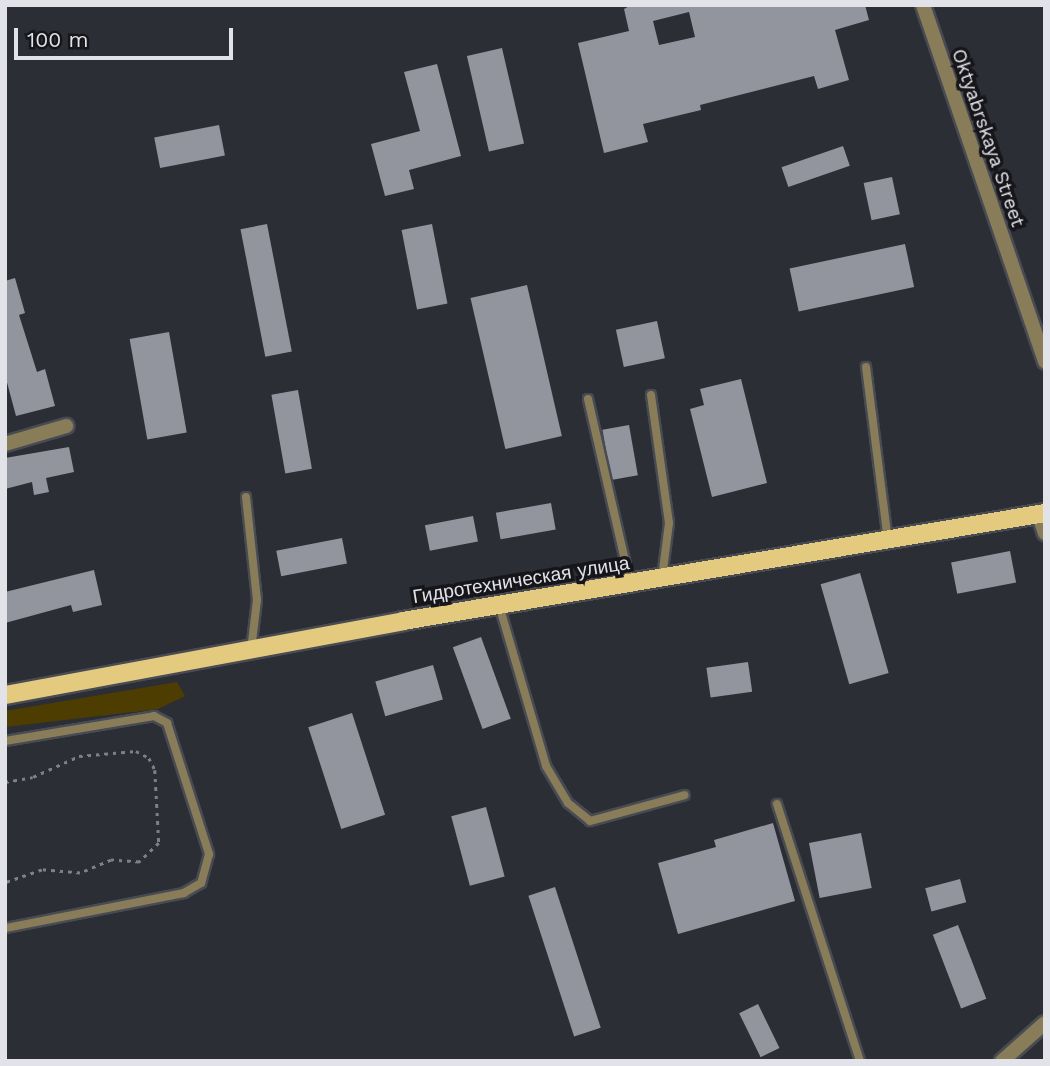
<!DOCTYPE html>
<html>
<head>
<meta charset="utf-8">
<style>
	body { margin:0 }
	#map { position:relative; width:1050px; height:1066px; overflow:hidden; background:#2c2e36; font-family:"Work Sans",sans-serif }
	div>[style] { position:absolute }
	.green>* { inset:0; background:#4e3d00 }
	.building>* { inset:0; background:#92949e; transform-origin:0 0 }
	.path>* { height:2.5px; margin-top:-1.25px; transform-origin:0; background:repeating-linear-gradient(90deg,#7f8087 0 3.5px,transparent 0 8.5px) }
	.roads { filter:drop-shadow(2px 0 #494b53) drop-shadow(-2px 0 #494b53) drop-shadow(0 2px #494b53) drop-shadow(0 -2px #494b53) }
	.lane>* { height:8px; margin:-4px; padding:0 4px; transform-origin:4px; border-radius:4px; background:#897c59 }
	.street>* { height:14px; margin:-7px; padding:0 7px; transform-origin:7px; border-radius:7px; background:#897c59 }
	.primary>* { height:18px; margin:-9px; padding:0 9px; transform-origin:9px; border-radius:9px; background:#e4ca7e }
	span { translate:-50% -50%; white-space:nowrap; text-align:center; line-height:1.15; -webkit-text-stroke:7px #16161a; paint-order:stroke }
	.street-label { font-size:19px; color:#e2e3e9 }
	.frame { position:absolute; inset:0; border:7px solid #e2e3e9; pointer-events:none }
	.scale { position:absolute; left:14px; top:28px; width:219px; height:32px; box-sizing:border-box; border:4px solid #e2e3e9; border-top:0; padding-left:9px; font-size:21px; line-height:24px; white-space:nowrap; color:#e2e3e9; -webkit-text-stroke:5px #16161a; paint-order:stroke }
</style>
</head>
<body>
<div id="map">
	<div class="green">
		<i style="clip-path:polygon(177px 682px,185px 696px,158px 709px,5px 727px,5px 711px)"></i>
	</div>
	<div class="building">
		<i style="clip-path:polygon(evenodd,631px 5px,865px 5px,869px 20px,835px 30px,849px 80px,818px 89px,814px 76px,700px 105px,701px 110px,643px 124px,648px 142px,604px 153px,578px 43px,629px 31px,624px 9px,631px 5px,689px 12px,695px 37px,659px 45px,653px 21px,689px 12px)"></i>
		<i style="left:502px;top:48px;width:98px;height:36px;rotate:77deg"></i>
		<i style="clip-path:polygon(437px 64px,461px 156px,409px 170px,414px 189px,385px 196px,371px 144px,420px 131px,404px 72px)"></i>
		<i style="left:219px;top:125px;width:31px;height:66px;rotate:79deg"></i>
		<i style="left:843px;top:146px;width:21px;height:65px;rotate:71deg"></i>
		<i style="left:892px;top:177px;width:38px;height:29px;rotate:78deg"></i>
		<i style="left:267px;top:224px;width:130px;height:27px;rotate:79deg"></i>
		<i style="left:432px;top:224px;width:81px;height:31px;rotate:79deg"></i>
		<i style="left:905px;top:244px;width:44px;height:118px;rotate:78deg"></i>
		<i style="clip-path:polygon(15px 278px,25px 313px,19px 315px,37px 372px,45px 369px,55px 406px,16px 416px,5px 375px,5px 281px)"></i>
		<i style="left:527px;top:285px;width:155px;height:58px;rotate:77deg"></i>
		<i style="left:657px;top:321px;width:38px;height:42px;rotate:78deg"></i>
		<i style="left:169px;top:332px;width:102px;height:40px;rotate:80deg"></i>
		<i style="clip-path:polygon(741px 379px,767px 483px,712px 497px,690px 409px,704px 405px,700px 389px)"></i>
		<i style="left:298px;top:390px;width:80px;height:27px;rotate:80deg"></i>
		<i style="left:629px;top:425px;width:51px;height:27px;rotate:80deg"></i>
		<i style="clip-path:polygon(69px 447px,74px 472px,46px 478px,49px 492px,34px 495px,32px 482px,5px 489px,5px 458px)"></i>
		<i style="left:551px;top:503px;width:27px;height:56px;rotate:80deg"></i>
		<i style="left:473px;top:516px;width:26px;height:49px;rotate:79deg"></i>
		<i style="left:342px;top:538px;width:26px;height:67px;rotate:79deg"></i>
		<i style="left:1010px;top:551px;width:32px;height:60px;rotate:79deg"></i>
		<i style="clip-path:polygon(94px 570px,102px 605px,73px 612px,71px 605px,5px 623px,5px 592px)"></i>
		<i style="left:860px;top:573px;width:104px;height:41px;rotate:74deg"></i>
		<i style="left:481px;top:637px;width:87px;height:30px;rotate:70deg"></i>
		<i style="left:748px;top:662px;width:30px;height:42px;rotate:82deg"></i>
		<i style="left:433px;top:665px;width:36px;height:60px;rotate:74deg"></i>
		<i style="left:352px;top:713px;width:107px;height:46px;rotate:72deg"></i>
		<i style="left:486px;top:807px;width:72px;height:36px;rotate:75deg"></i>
		<i style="clip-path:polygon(773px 823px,795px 901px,678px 934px,658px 863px,716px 847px,714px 840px)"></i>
		<i style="left:861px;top:833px;width:56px;height:53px;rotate:79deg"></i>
		<i style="left:960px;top:879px;width:24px;height:36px;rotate:75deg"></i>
		<i style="left:555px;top:887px;width:148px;height:28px;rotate:72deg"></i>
		<i style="left:958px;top:925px;width:79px;height:27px;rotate:69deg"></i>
		<i style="left:758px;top:1004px;width:49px;height:21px;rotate:64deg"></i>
	</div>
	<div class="path">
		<i style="left:5px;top:782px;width:28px;rotate:-10deg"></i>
		<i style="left:33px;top:777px;width:51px;rotate:-24.5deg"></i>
		<i style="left:79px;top:756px;width:57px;rotate:-5deg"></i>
		<i style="left:136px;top:751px;width:15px;rotate:28deg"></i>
		<i style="left:149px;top:758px;width:13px;rotate:63deg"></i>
		<i style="left:155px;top:770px;width:73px;rotate:86.9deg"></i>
		<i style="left:159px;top:843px;width:28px;rotate:136deg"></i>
		<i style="left:139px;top:862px;width:28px;rotate:-176deg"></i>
		<i style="left:111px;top:860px;width:34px;rotate:157deg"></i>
		<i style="left:80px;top:873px;width:38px;rotate:-175deg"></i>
		<i style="left:42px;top:870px;width:39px;rotate:161deg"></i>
	</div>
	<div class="roads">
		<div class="lane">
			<i style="left:866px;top:367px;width:174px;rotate:82.8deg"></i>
			<i style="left:651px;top:395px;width:129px;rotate:82deg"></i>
			<i style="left:669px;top:523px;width:55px;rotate:97.3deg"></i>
			<i style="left:588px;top:399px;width:189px;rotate:77.1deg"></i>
			<i style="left:246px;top:497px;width:104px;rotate:83.9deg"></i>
			<i style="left:257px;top:600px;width:50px;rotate:96.8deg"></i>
			<i style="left:499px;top:605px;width:168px;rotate:73.7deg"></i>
			<i style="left:546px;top:766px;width:43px;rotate:59.3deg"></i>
			<i style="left:568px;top:803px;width:28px;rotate:39deg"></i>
			<i style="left:590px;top:821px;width:98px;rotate:-15.3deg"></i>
			<i style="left:5px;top:741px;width:151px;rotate:-9.5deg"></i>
			<i style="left:154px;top:716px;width:15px;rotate:28deg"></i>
			<i style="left:167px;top:723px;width:138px;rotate:72.2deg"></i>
			<i style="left:209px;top:854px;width:30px;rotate:105deg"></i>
			<i style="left:201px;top:883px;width:20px;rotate:150deg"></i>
			<i style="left:184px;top:893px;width:182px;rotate:168.9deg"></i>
			<i style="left:777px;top:804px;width:270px;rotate:72.1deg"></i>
		</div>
		<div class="street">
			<i style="left:923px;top:5px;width:377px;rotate:71.1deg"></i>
			<i style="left:5px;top:444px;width:64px;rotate:-16.4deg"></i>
			<i style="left:1039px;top:515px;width:19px;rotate:72deg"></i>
			<i style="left:1002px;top:1061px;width:57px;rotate:-41.5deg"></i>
		</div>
		<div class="primary">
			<i style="left:5px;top:695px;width:405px;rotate:-10.5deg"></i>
			<i style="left:403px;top:621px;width:651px;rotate:-9.55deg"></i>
		</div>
	</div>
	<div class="street-label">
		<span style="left:988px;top:138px;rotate:71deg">Oktyabrskaya Street</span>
		<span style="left:521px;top:580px;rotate:-9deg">Гидротехническая улица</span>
	</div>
	<div class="frame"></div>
	<div class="scale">100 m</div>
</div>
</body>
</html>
